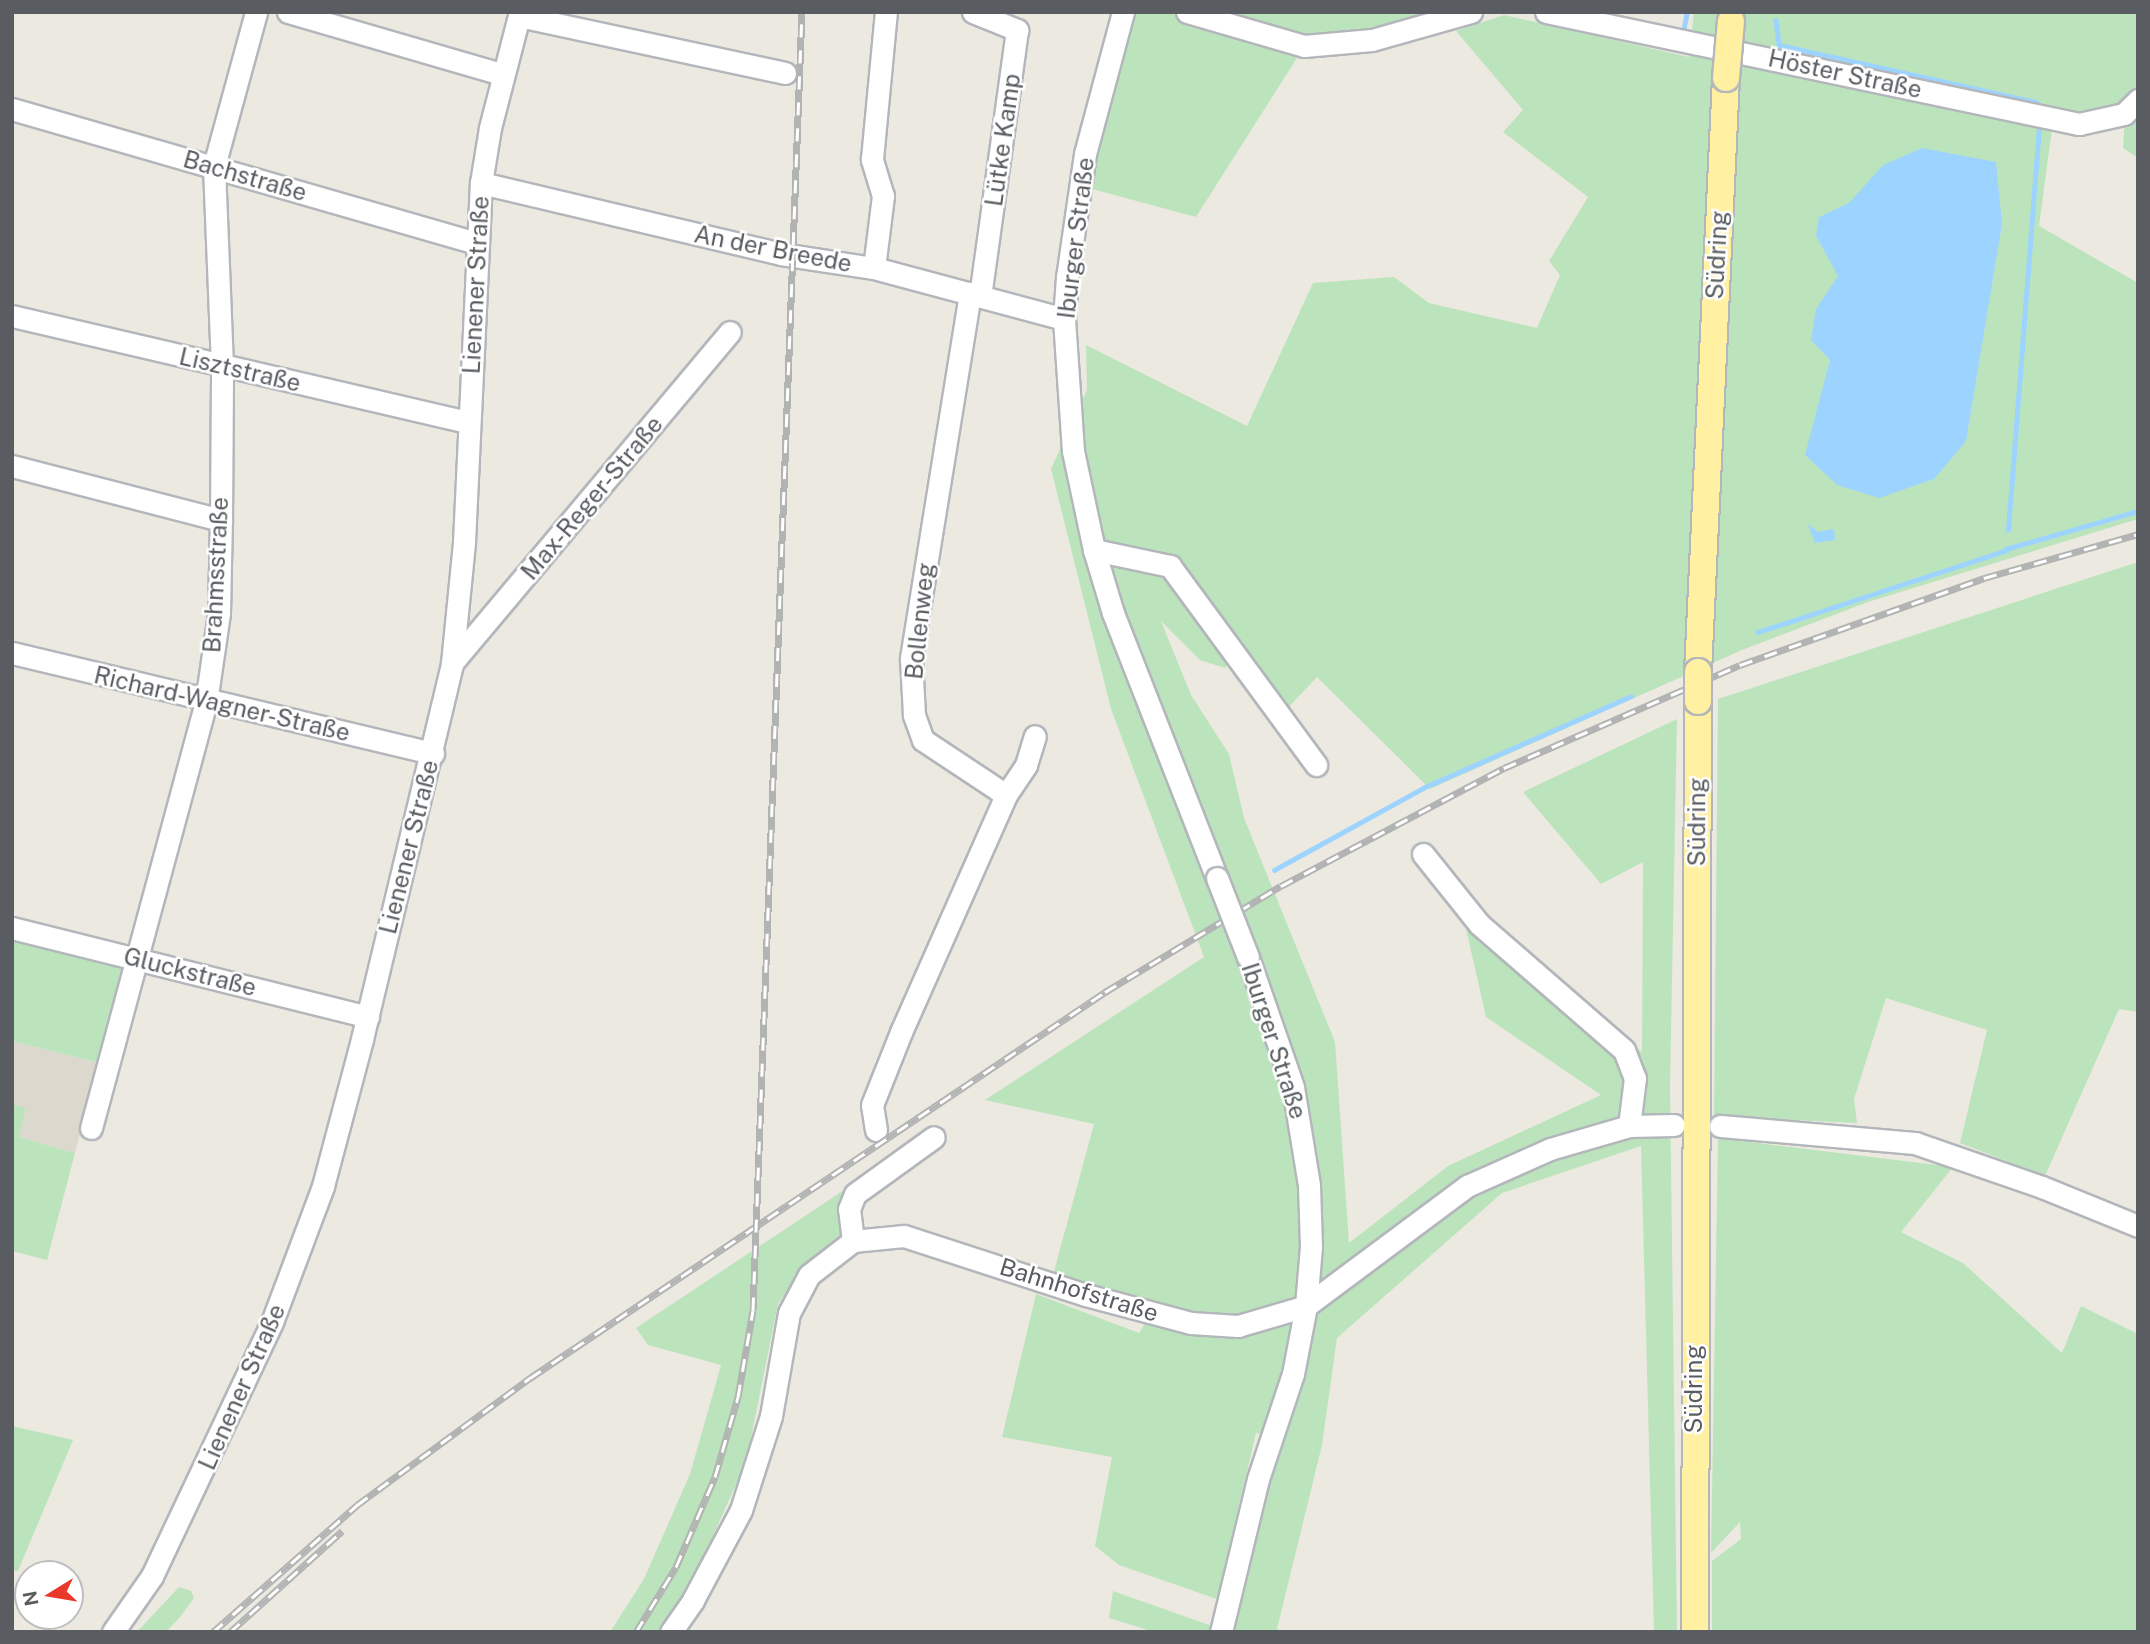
<!DOCTYPE html>
<html>
<head>
<meta charset="utf-8">
<style>
	body { margin:0 }
	#map { position:relative; width:2150px; height:1644px; overflow:hidden; background:#ece9e0; font-family:"Public Sans",sans-serif }
	div>[style] { position:absolute }
	.education>* { inset:0; background:#dcd8ce }
	.green>* { inset:0; background:#bce4bc }
	.water>* { inset:0; background:#9dd4ff }
	.stream>* { height:4.5px; margin:-2.25px; padding:0 2.25px; transform-origin:2.25px; border-radius:2.25px; background:#9dd4ff }
	.roads { filter:drop-shadow(2px 0 #b3b6bb) drop-shadow(-2px 0 #b3b6bb) drop-shadow(0 2px #b3b6bb) drop-shadow(0 -2px #b3b6bb) }
	.minor>* { height:21px; margin:-10.5px; padding:0 10.5px; transform-origin:10.5px; border-radius:10.5px; background:#fff }
	.major>* { height:26px; margin:-13px; padding:0 13px; transform-origin:13px; border-radius:13px; background:#fff0a2 }
	.rail>* { height:7px; margin-top:-3.5px; transform-origin:0; background:repeating-linear-gradient(90deg,#fff 0 13px,#b2b3b3 0 26px); box-sizing:border-box; border-block:2px solid #b2b3b3 }
	.bridges { filter:drop-shadow(2px 0 #b3b6bb) drop-shadow(-2px 0 #b3b6bb) drop-shadow(0 2px #b3b6bb) drop-shadow(0 -2px #b3b6bb) }
	.minor-bridge>* { height:21px; margin:-10.5px; padding:0 10.5px; transform-origin:10.5px; border-radius:10.5px; background:#fff }
	.major-bridge>* { height:26px; margin:-13px; padding:0 13px; transform-origin:13px; border-radius:13px; background:#fff0a2 }
	span { translate:-50% -50%; white-space:nowrap; text-align:center; line-height:1.15; -webkit-text-stroke:5px #fff; paint-order:stroke }
	.street-label { font-size:24px; color:#595d61 }
	.frame { position:absolute; inset:0; border:14px solid #595d61; pointer-events:none }
	.north { position:absolute; left:14px; top:1560px; width:70px; height:70px; box-sizing:border-box; background:#fff; border:2px solid #bdbec0; border-radius:50%; rotate:259deg; font-size:19px; font-weight:700; line-height:28px; text-align:center; color:#595d61 }
	.north::after { content:''; display:block; margin:auto; width:24px; height:32px; background:#e8392a; clip-path:polygon(50% 0,100% 100%,50% 72%,0 100%) }
</style>
</head>
<body>
<div id="map">
	<div class="education">
		<i style="clip-path:polygon(12px 1041px,99px 1063px,75px 1153px,19px 1137px,26px 1108px,12px 1104px)"></i>
	</div>
	<div class="green">
		<i style="clip-path:polygon(1128px 12px,1179px 12px,1304px 47px,1196px 217px,1081px 186px)"></i>
		<i style="clip-path:polygon(1206px 12px,1446px 12px,1370px 33px,1302px 39px)"></i>
		<i style="clip-path:polygon(1694px 12px,2138px 12px,2138px 90px,2122px 106px,2053px 121px,2039px 226px,2138px 283px,2138px 519px,1868px 602px,1742px 650px,1430px 789px,1317px 677px,1285px 711px,1238px 650px,1225px 668px,1200px 660px,1161px 621px,1191px 695px,1229px 754px,1244px 818px,1335px 1042px,1349px 1243px,1448px 1166px,1601px 1095px,1486px 1017px,1466px 929px,1475px 908px,1642px 1052px,1643px 862px,1601px 884px,1523px 792px,1677px 719px,1670px 1087px,1677px 1632px,1654px 1632px,1641px 1146px,1502px 1193px,1337px 1338px,1322px 1445px,1277px 1629px,1283px 1632px,1154px 1632px,1109px 1618px,1113px 1591px,1229px 1632px,1280px 1437px,1256px 1433px,1217px 1599px,1119px 1565px,1095px 1546px,1112px 1457px,1002px 1437px,1036px 1294px,1139px 1333px,1158px 1303px,1053px 1275px,1094px 1124px,985px 1100px,1204px 957px,1111px 709px,1051px 469px,1087px 390px,1086px 345px,1247px 426px,1313px 283px,1394px 277px,1429px 303px,1537px 328px,1560px 275px,1549px 261px,1588px 197px,1503px 132px,1523px 110px,1456px 31px,1504px 15px,1689px 57px)"></i>
		<i style="clip-path:polygon(2138px 104px,2138px 158px,2123px 148px,2125px 116px)"></i>
		<i style="clip-path:polygon(2138px 562px,2138px 1012px,2119px 1009px,2045px 1176px,1960px 1143px,1987px 1030px,1886px 998px,1854px 1099px,1857px 1123px,1714px 1116px,1718px 699px)"></i>
		<i style="clip-path:polygon(12px 936px,125px 964px,99px 1063px,12px 1041px)"></i>
		<i style="clip-path:polygon(12px 1104px,26px 1108px,19px 1137px,75px 1153px,47px 1260px,12px 1251px)"></i>
		<i style="clip-path:polygon(1718px 1138px,1953px 1167px,1901px 1232px,1963px 1263px,2062px 1353px,2081px 1306px,2138px 1334px,2138px 1632px,1712px 1632px,1712px 1561px,1741px 1539px,1740px 1522px,1711px 1553px)"></i>
		<i style="clip-path:polygon(847px 1188px,862px 1229px,838px 1239px,803px 1268px,778px 1304px,746px 1462px,687px 1594px,661px 1632px,610px 1632px,644px 1579px,690px 1474px,721px 1365px,648px 1345px,636px 1328px)"></i>
		<i style="clip-path:polygon(12px 1426px,73px 1440px,18px 1571px,12px 1570px)"></i>
		<i style="clip-path:polygon(179px 1587px,191px 1591px,194px 1598px,181px 1616px,166px 1632px,137px 1632px)"></i>
	</div>
	<div class="water">
		<i style="clip-path:polygon(1922px 148px,1996px 162px,2002px 224px,1966px 441px,1934px 479px,1879px 498px,1837px 485px,1805px 455px,1830px 360px,1811px 340px,1816px 309px,1838px 276px,1816px 236px,1819px 217px,1849px 203px,1883px 165px)"></i>
		<i style="clip-path:polygon(1808px 524px,1818px 532px,1834px 529px,1835px 540px,1815px 543px)"></i>
	</div>
	<div class="stream">
		<i style="left:1776px;top:20px;width:25px;rotate:83deg"></i>
		<i style="left:1779px;top:45px;width:263px;rotate:12.5deg"></i>
		<i style="left:2036px;top:102px;width:8px;rotate:50deg"></i>
		<i style="left:1683px;top:32px;width:20px;rotate:-79deg"></i>
		<i style="left:2008px;top:530px;width:400px;rotate:-85.6deg"></i>
		<i style="left:2006px;top:549px;width:137px;rotate:-16.1deg"></i>
		<i style="left:1758px;top:632px;width:262px;rotate:-18.2deg"></i>
		<i style="left:1274px;top:870px;width:172px;rotate:-28.8deg"></i>
		<i style="left:1425px;top:787px;width:225px;rotate:-23.8deg"></i>
	</div>
	<div class="roads">
		<div class="minor">
			<i style="left:288px;top:12px;width:223px;rotate:16.2deg"></i>
			<i style="left:973px;top:12px;width:48px;rotate:22.2deg"></i>
			<i style="left:1017px;top:30px;width:269px;rotate:97.9deg"></i>
			<i style="left:1123px;top:12px;width:147px;rotate:105deg"></i>
			<i style="left:1085px;top:154px;width:124px;rotate:98.3deg"></i>
			<i style="left:1067px;top:277px;width:42px;rotate:94.1deg"></i>
			<i style="left:1064px;top:319px;width:132px;rotate:86.1deg"></i>
			<i style="left:1073px;top:451px;width:101px;rotate:78deg"></i>
			<i style="left:1094px;top:550px;width:66px;rotate:73.2deg"></i>
			<i style="left:1113px;top:613px;width:285px;rotate:68.6deg"></i>
			<i style="left:1187px;top:12px;width:122px;rotate:16.2deg"></i>
			<i style="left:1304px;top:46px;width:68px;rotate:-5deg"></i>
			<i style="left:1372px;top:40px;width:103px;rotate:-15.8deg"></i>
			<i style="left:1546px;top:12px;width:545px;rotate:11.87deg"></i>
			<i style="left:2079px;top:124px;width:46px;rotate:-12.5deg"></i>
			<i style="left:2124px;top:114px;width:20px;rotate:-45deg"></i>
			<i style="left:519px;top:16px;width:272px;rotate:12.1deg"></i>
			<i style="left:12px;top:109px;width:483px;rotate:16.1deg"></i>
			<i style="left:481px;top:183px;width:308px;rotate:13.3deg"></i>
			<i style="left:781px;top:254px;width:94px;rotate:8.6deg"></i>
			<i style="left:874px;top:268px;width:197px;rotate:15deg"></i>
			<i style="left:874px;top:268px;width:73px;rotate:-82.9deg"></i>
			<i style="left:883px;top:196px;width:39px;rotate:-107deg"></i>
			<i style="left:872px;top:159px;width:148px;rotate:-84.6deg"></i>
			<i style="left:12px;top:316px;width:468px;rotate:13.1deg"></i>
			<i style="left:12px;top:466px;width:216px;rotate:14.5deg"></i>
			<i style="left:1094px;top:550px;width:78px;rotate:11.9deg"></i>
			<i style="left:1170px;top:566px;width:247px;rotate:53.7deg"></i>
			<i style="left:12px;top:653px;width:433px;rotate:13.4deg"></i>
			<i style="left:452px;top:663px;width:432px;rotate:-50deg"></i>
			<i style="left:1006px;top:795px;width:36px;rotate:-56deg"></i>
			<i style="left:1026px;top:765px;width:30px;rotate:-73deg"></i>
			<i style="left:1423px;top:854px;width:90px;rotate:51.3deg"></i>
			<i style="left:1479px;top:924px;width:192px;rotate:41deg"></i>
			<i style="left:1624px;top:1050px;width:30px;rotate:69deg"></i>
			<i style="left:1635px;top:1078px;width:48px;rotate:97.1deg"></i>
			<i style="left:12px;top:928px;width:367px;rotate:14deg"></i>
			<i style="left:1720px;top:1126px;width:196px;rotate:5deg"></i>
			<i style="left:1915px;top:1143px;width:134px;rotate:19.1deg"></i>
			<i style="left:2042px;top:1187px;width:104px;rotate:22.1deg"></i>
			<i style="left:91px;top:1128px;width:441px;rotate:-74.9deg"></i>
			<i style="left:206px;top:702px;width:90px;rotate:-81.7deg"></i>
			<i style="left:219px;top:613px;width:93px;rotate:-88.8deg"></i>
			<i style="left:221px;top:520px;width:154px;rotate:-89.6deg"></i>
			<i style="left:222px;top:366px;width:200px;rotate:-92.3deg"></i>
			<i style="left:214px;top:166px;width:160px;rotate:-74.7deg"></i>
			<i style="left:876px;top:1130px;width:25px;rotate:-99deg"></i>
			<i style="left:872px;top:1105px;width:79px;rotate:-68.3deg"></i>
			<i style="left:901px;top:1032px;width:259px;rotate:-66.1deg"></i>
			<i style="left:1006px;top:795px;width:100px;rotate:-146.5deg"></i>
			<i style="left:923px;top:740px;width:27px;rotate:-110deg"></i>
			<i style="left:914px;top:715px;width:57px;rotate:-93deg"></i>
			<i style="left:911px;top:658px;width:370px;rotate:-80.8deg"></i>
			<i style="left:853px;top:1241px;width:32px;rotate:-97deg"></i>
			<i style="left:849px;top:1209px;width:16px;rotate:-68deg"></i>
			<i style="left:855px;top:1194px;width:97px;rotate:-35.8deg"></i>
			<i style="left:113px;top:1632px;width:68px;rotate:-55.1deg"></i>
			<i style="left:152px;top:1576px;width:281px;rotate:-64.7deg"></i>
			<i style="left:272px;top:1322px;width:145px;rotate:-69.4deg"></i>
			<i style="left:323px;top:1186px;width:152px;rotate:-75.1deg"></i>
			<i style="left:362px;top:1039px;width:387px;rotate:-76.5deg"></i>
			<i style="left:452px;top:663px;width:122px;rotate:-84.3deg"></i>
			<i style="left:464px;top:542px;width:359px;rotate:-87.3deg"></i>
			<i style="left:481px;top:183px;width:56px;rotate:-80.7deg"></i>
			<i style="left:490px;top:128px;width:120px;rotate:-75.5deg"></i>
			<i style="left:671px;top:1632px;width:39px;rotate:-55deg"></i>
			<i style="left:693px;top:1600px;width:102px;rotate:-61.9deg"></i>
			<i style="left:741px;top:1510px;width:99px;rotate:-72.3deg"></i>
			<i style="left:771px;top:1416px;width:105px;rotate:-80.1deg"></i>
			<i style="left:789px;top:1313px;width:43px;rotate:-62.2deg"></i>
			<i style="left:809px;top:1275px;width:56px;rotate:-37.7deg"></i>
			<i style="left:853px;top:1241px;width:51px;rotate:-5.6deg"></i>
			<i style="left:904px;top:1236px;width:191px;rotate:18deg"></i>
			<i style="left:1086px;top:1295px;width:109px;rotate:14.9deg"></i>
			<i style="left:1191px;top:1323px;width:47px;rotate:3.7deg"></i>
			<i style="left:1238px;top:1326px;width:71px;rotate:-16.4deg"></i>
			<i style="left:1306px;top:1306px;width:201px;rotate:-36.7deg"></i>
			<i style="left:1467px;top:1186px;width:91px;rotate:-24deg"></i>
			<i style="left:1550px;top:1149px;width:82px;rotate:-16.2deg"></i>
			<i style="left:1629px;top:1126px;width:45px;rotate:-1.3deg"></i>
			<i style="left:1221px;top:1632px;width:157px;rotate:-76.4deg"></i>
			<i style="left:1258px;top:1479px;width:111px;rotate:-71.6deg"></i>
			<i style="left:1293px;top:1374px;width:69px;rotate:-79.2deg"></i>
			<i style="left:1306px;top:1306px;width:60px;rotate:-85.2deg"></i>
			<i style="left:1311px;top:1246px;width:61px;rotate:-91.9deg"></i>
			<i style="left:1309px;top:1185px;width:99px;rotate:-99.3deg"></i>
			<i style="left:1293px;top:1087px;width:138px;rotate:-109.1deg"></i>
		</div>
		<div class="major">
			<i style="left:1698px;top:672px;width:595px;rotate:-87.3deg"></i>
			<i style="left:1695px;top:1632px;width:931px;rotate:-89.82deg"></i>
		</div>
	</div>
	<div class="rail">
		<i style="left:213px;top:1632px;width:192px;rotate:-41.4deg"></i>
		<i style="left:357px;top:1505px;width:215px;rotate:-36.3deg"></i>
		<i style="left:530px;top:1378px;width:693px;rotate:-33.87deg"></i>
		<i style="left:1105px;top:992px;width:205px;rotate:-31.1deg"></i>
		<i style="left:1281px;top:886px;width:252px;rotate:-27.9deg"></i>
		<i style="left:1504px;top:768px;width:257px;rotate:-23.6deg"></i>
		<i style="left:1740px;top:665px;width:259px;rotate:-19.6deg"></i>
		<i style="left:1984px;top:578px;width:160px;rotate:-15.9deg"></i>
		<i style="left:230px;top:1632px;width:151px;rotate:-42deg"></i>
		<i style="left:636px;top:1632px;width:76px;rotate:-58.4deg"></i>
		<i style="left:676px;top:1567px;width:98px;rotate:-66.6deg"></i>
		<i style="left:715px;top:1477px;width:83px;rotate:-74deg"></i>
		<i style="left:738px;top:1397px;width:88px;rotate:-80.2deg"></i>
		<i style="left:753px;top:1310px;width:1299px;rotate:-87.84deg"></i>
	</div>
	<div class="bridges">
		<div class="minor-bridge">
			<i style="left:1217px;top:878px;width:85px;rotate:68.6deg"></i>
		</div>
		<div class="major-bridge">
			<i style="left:1726px;top:78px;width:57px;rotate:-85deg"></i>
			<i style="left:1698px;top:672px;width:29px;rotate:90deg"></i>
		</div>
	</div>
	<div class="street-label">
		<span style="left:1845px;top:74px;rotate:12deg">Höster Straße</span>
		<span style="left:1003px;top:140px;rotate:-82deg">Lütke Kamp</span>
		<span style="left:245px;top:176px;rotate:16deg">Bachstraße</span>
		<span style="left:1076px;top:238px;rotate:-83deg">Iburger Straße</span>
		<span style="left:773px;top:249px;rotate:11deg">An der Breede</span>
		<span style="left:1717px;top:255px;rotate:-87deg">Südring</span>
		<span style="left:476px;top:285px;rotate:-87deg">Lienener Straße</span>
		<span style="left:240px;top:370px;rotate:13deg">Lisztstraße</span>
		<span style="left:592px;top:498px;rotate:-50deg">Max-Reger-Straße</span>
		<span style="left:216px;top:575px;rotate:-87deg">Brahmsstraße</span>
		<span style="left:920px;top:621px;rotate:-84deg">Bollenweg</span>
		<span style="left:222px;top:704px;rotate:13deg">Richard-Wagner-Straße</span>
		<span style="left:1697px;top:822px;rotate:-90deg">Südring</span>
		<span style="left:409px;top:847px;rotate:-76deg">Lienener Straße</span>
		<span style="left:190px;top:972px;rotate:14deg">Gluckstraße</span>
		<span style="left:1274px;top:1041px;rotate:72deg">Iburger Straße</span>
		<span style="left:1079px;top:1290px;rotate:17deg">Bahnhofstraße</span>
		<span style="left:242px;top:1387px;rotate:-66deg">Lienener Straße</span>
		<span style="left:1694px;top:1389px;rotate:-90deg">Südring</span>
	</div>
	<div class="frame"></div>
	<div class="north">N</div>
</div>
</body>
</html>
